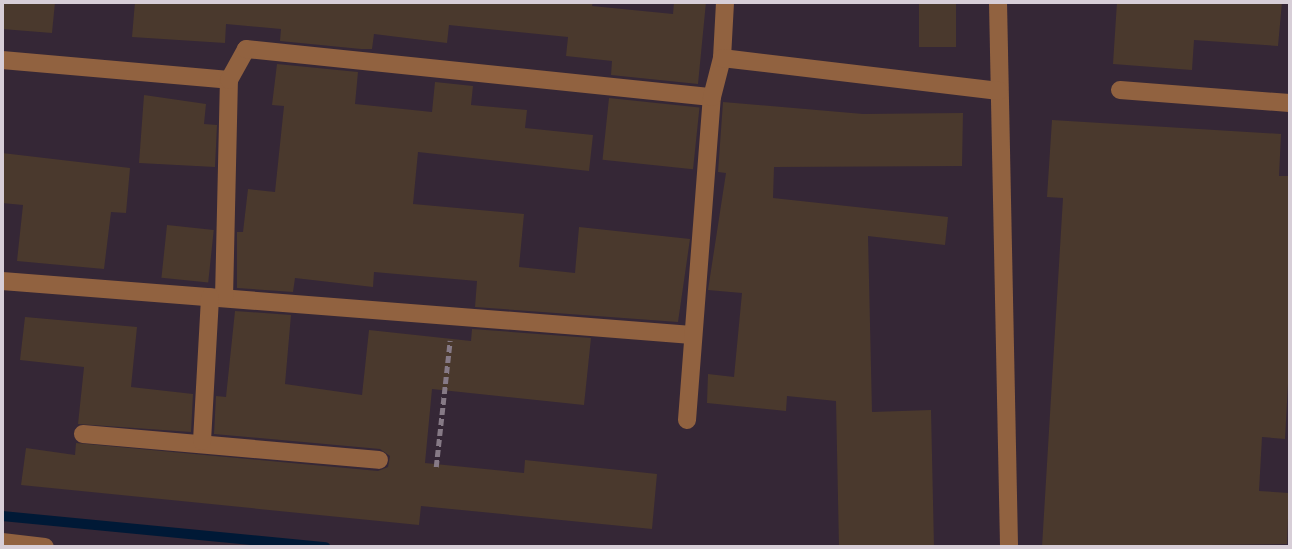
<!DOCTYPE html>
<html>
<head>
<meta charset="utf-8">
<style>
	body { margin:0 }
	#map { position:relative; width:1292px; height:549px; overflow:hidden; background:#352736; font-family:Signika,sans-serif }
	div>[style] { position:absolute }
	.stream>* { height:10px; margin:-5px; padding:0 5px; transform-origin:5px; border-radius:5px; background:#001936 }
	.building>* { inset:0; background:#4a392d; transform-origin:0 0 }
	.path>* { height:4.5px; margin-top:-2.25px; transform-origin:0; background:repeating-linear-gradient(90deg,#867a86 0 7px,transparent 0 10.5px) }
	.minor>* { height:18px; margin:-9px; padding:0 9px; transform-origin:9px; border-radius:9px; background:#916240 }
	span { translate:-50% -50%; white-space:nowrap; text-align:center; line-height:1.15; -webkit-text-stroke:7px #191319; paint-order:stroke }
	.frame { position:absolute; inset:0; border:4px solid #d7ced7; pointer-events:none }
</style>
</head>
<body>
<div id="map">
	<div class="stream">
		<i style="left:2px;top:516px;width:325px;rotate:5.5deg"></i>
	</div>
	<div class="building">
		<i style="clip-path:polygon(2px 2px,55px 2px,52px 33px,2px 29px)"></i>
		<i style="clip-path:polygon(135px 2px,593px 2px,592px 6px,673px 14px,674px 2px,706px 2px,698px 84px,611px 75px,612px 61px,566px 56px,568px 37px,449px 25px,447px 43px,374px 34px,372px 49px,361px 49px,280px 41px,281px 29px,226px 24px,225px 43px,132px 37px)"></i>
		<i style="left:919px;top:2px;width:37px;height:45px"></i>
		<i style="clip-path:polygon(1117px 2px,1282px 2px,1278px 46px,1194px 40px,1192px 70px,1113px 64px)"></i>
		<i style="clip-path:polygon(277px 64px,358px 72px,355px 104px,432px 112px,435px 82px,473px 86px,471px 105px,527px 110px,525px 128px,593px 135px,589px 171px,418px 152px,413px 204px,524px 214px,519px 267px,575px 273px,579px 227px,690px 239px,678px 322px,475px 307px,477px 281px,374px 272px,373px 287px,295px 278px,293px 292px,237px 288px,237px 232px,243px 232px,248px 189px,275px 192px,284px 106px,272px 105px)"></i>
		<i style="clip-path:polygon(144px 95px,206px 104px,204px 124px,217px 125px,215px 167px,139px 163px)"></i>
		<i style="left:609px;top:98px;width:91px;height:62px;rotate:6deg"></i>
		<i style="clip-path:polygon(723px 102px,863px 114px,963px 113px,962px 166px,774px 167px,773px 198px,948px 217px,945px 245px,868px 236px,872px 412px,931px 410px,934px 547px,839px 547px,836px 401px,787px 396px,786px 411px,707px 403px,708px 374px,734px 377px,742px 293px,708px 290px,726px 173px,718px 172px)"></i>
		<i style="clip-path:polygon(1052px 120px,1281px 134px,1279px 176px,1290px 176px,1290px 347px,1285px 439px,1262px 437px,1259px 491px,1289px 493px,1287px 544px,1042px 547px,1063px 198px,1047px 197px)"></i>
		<i style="clip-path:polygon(2px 153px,130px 168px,126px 213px,111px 212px,104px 269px,17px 261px,23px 205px,2px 203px)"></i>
		<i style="left:167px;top:225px;width:47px;height:53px;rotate:6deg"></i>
		<i style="clip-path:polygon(235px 311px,291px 315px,285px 384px,362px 395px,369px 330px,471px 341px,472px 329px,591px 338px,584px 405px,432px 389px,425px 463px,524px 473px,525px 460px,657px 474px,652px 529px,421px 506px,419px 525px,21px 485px,26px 448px,75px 455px,76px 443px,378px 471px,388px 467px,390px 456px,380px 449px,214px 434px,216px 396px,226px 397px)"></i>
		<i style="clip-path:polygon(25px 317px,137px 327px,131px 387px,193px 394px,191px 432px,78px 424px,84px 367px,20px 360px)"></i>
	</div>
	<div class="path">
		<i style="left:436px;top:467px;width:127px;rotate:-83.7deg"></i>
	</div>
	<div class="minor">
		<i style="left:998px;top:2px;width:545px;rotate:88.84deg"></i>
		<i style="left:722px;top:58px;width:56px;rotate:-86.9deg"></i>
		<i style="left:2px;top:60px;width:228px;rotate:5deg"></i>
		<i style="left:1120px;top:90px;width:170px;rotate:4.4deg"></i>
		<i style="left:2px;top:281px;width:692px;rotate:4.47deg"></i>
		<i style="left:224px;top:298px;width:218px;rotate:-88.7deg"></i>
		<i style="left:229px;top:80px;width:35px;rotate:-61deg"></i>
		<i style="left:246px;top:49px;width:468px;rotate:5.9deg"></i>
		<i style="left:687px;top:420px;width:324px;rotate:-85.6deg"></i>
		<i style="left:712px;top:97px;width:40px;rotate:-75.6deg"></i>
		<i style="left:722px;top:58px;width:279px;rotate:6.8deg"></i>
		<i style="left:83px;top:434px;width:297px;rotate:5deg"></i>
		<i style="left:202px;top:441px;width:144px;rotate:-86.8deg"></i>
		<i style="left:2px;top:542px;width:43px;rotate:6.6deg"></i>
	</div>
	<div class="frame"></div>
</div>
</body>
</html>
